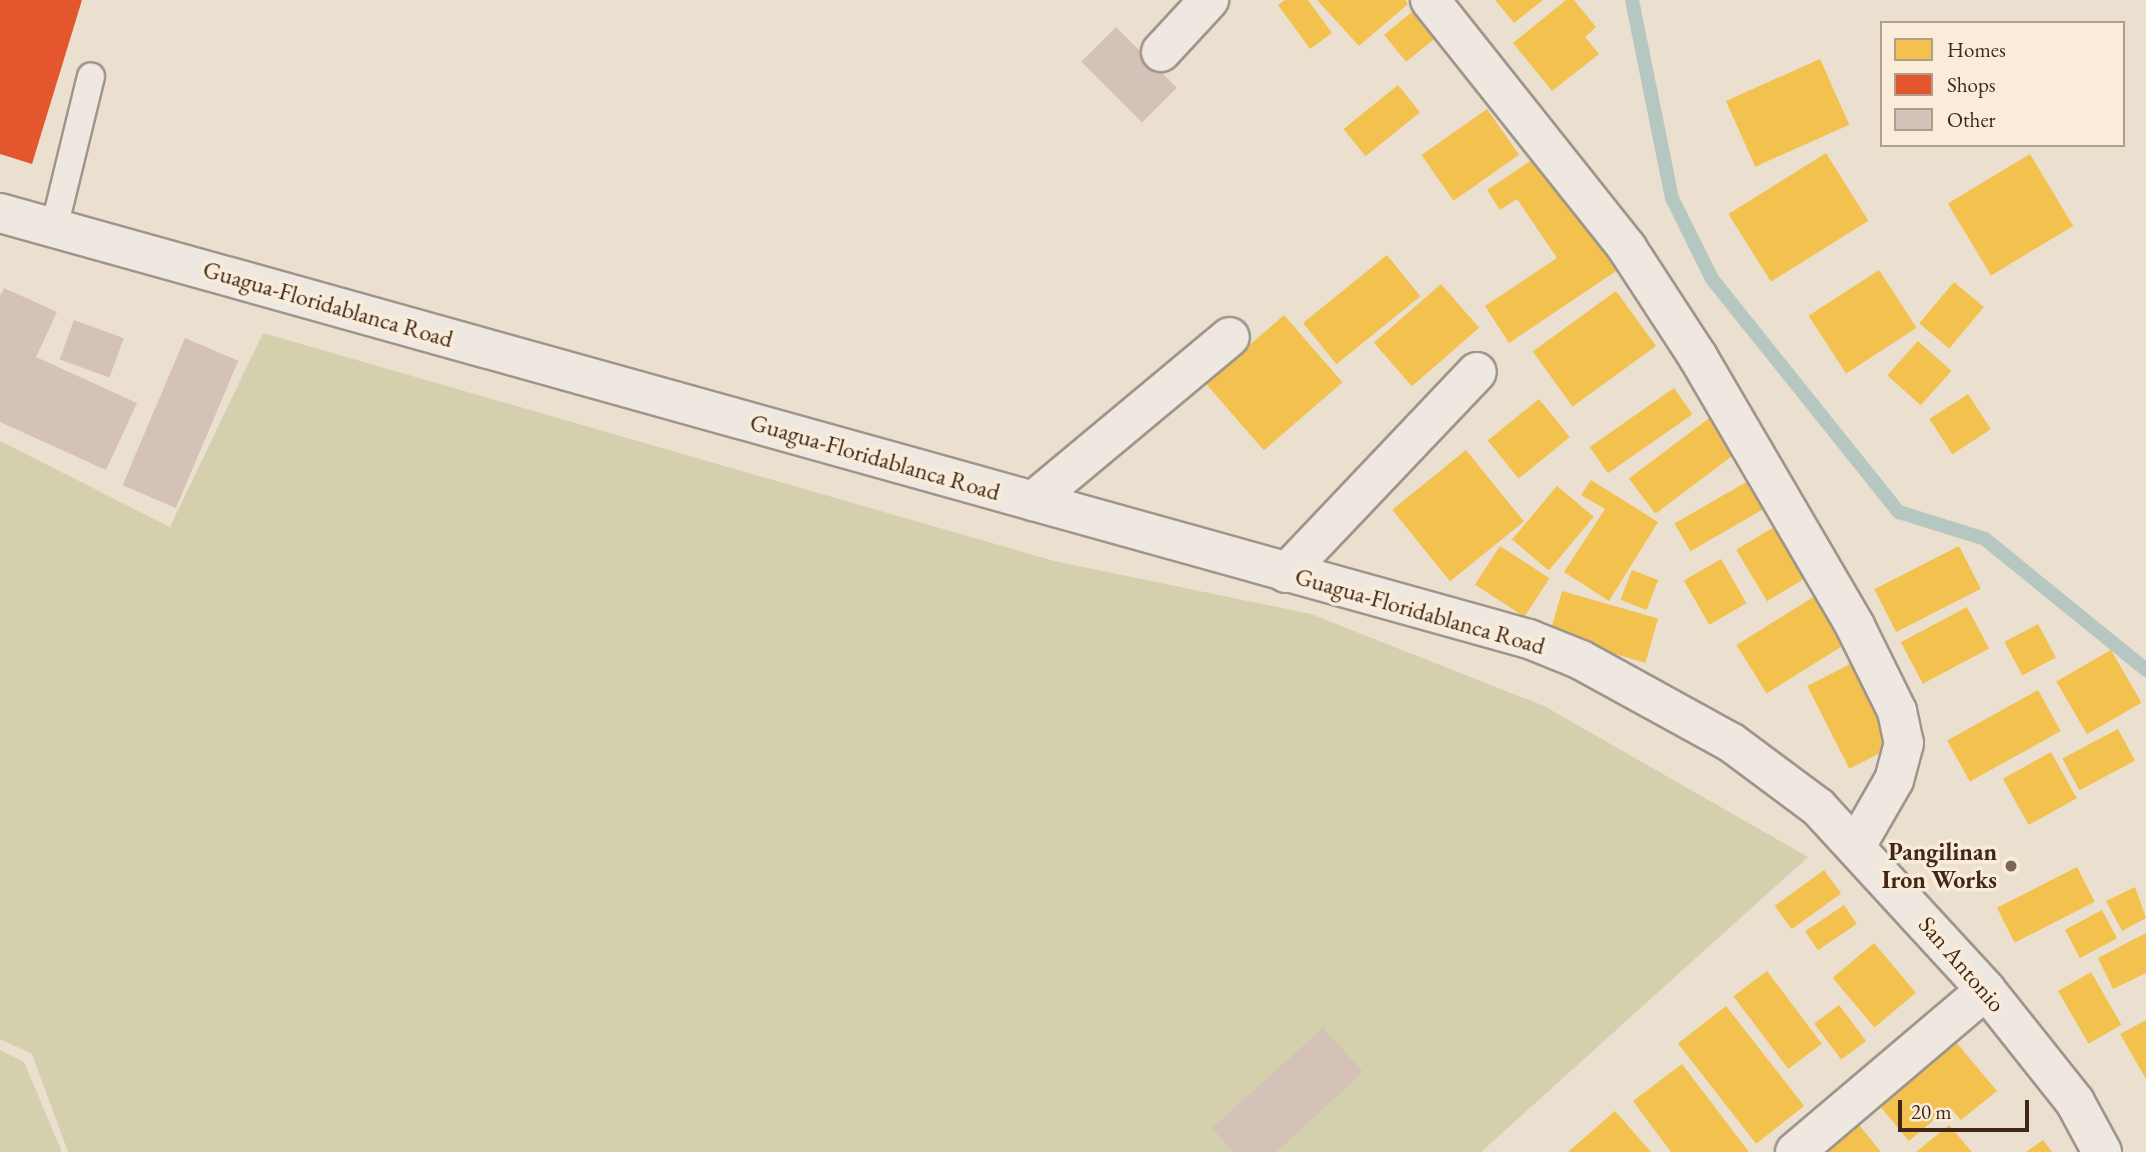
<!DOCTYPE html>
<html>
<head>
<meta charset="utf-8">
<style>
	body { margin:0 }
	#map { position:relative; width:2146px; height:1152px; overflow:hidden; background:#ebe0cf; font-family:"EB Garamond",serif }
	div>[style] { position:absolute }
	.green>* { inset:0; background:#d4d0ad }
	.homes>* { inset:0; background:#f2c14e; transform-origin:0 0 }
	.shops>* { inset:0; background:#e4572e }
	.stream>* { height:14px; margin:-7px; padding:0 7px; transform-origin:7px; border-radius:7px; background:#b6c7c2 }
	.building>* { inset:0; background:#d4c1b7; transform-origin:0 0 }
	.roads { filter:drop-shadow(2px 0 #9f958a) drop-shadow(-2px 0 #9f958a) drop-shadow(0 2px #9f958a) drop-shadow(0 -2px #9f958a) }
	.service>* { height:26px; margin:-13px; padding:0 13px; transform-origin:13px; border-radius:13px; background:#eee8e0 }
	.minor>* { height:38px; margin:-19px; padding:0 19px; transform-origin:19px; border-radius:19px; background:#eee8e0 }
	.secondary>* { height:38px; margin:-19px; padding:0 19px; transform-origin:19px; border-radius:19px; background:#eee8e0 }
	.dots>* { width:19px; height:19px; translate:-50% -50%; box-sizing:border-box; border:4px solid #f9ecd9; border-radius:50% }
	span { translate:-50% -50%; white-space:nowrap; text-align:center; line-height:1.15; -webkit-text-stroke:7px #f9ecd9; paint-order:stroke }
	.street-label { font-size:24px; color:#422717 }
	.poi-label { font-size:24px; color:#422717; font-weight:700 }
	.right { translate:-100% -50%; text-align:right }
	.legend { position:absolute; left:1880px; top:21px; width:245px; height:126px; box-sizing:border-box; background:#f9ecd9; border:2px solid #b09d8b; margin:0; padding:9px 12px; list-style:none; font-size:21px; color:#422717 }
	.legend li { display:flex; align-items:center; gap:14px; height:35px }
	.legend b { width:35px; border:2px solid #b09d8b }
	.scale { position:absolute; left:1898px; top:1100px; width:131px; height:32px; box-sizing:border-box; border:4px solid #422717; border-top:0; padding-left:9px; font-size:21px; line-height:24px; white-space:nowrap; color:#422717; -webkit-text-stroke:5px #f9ecd9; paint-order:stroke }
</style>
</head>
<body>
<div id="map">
	<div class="green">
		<i style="clip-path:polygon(263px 333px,1054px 561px,1311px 614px,1544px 706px,1808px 857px,1481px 1152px,68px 1152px,32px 1054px,0 1039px,0 441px,170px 527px)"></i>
		<i style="clip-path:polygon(0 1050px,24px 1062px,62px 1152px,0 1152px)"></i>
	</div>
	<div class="homes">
		<i style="clip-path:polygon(1285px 0,1308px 0,1332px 33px,1310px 49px,1278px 5px)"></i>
		<i style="clip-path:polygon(1317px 0,1405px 0,1408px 4px,1359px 46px)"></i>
		<i style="clip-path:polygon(1495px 0,1543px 0,1514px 23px)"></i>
		<i style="clip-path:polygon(1566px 0,1574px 0,1596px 27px,1585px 37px,1599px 54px,1552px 91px,1513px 43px)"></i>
		<i style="left:1412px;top:12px;width:35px;height:36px;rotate:51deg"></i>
		<i style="left:1820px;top:59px;width:72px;height:103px;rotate:66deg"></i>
		<i style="left:1398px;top:85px;width:35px;height:70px;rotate:51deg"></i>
		<i style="left:1487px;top:109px;width:56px;height:80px;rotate:55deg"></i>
		<i style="left:1826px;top:153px;width:80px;height:115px;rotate:58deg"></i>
		<i style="clip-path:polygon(1541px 154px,1619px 269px,1509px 343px,1485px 306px,1557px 258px,1517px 199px,1500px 210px,1487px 190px)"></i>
		<i style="left:2030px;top:154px;width:84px;height:96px;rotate:59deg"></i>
		<i style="left:1387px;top:255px;width:53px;height:108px;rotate:51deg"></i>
		<i style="left:1879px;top:270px;width:69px;height:84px;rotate:57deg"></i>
		<i style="left:1954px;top:282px;width:39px;height:54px;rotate:40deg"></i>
		<i style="left:1441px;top:284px;width:58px;height:89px;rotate:49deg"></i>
		<i style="left:1616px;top:291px;width:68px;height:103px;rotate:54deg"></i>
		<i style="left:1284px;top:315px;width:89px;height:104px;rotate:49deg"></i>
		<i style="left:1918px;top:341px;width:45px;height:46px;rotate:42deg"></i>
		<i style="left:1674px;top:388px;width:32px;height:103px;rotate:55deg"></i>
		<i style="left:1968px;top:394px;width:42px;height:46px;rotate:57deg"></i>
		<i style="left:1539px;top:399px;width:49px;height:66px;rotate:51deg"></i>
		<i style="left:1712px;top:416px;width:44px;height:104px;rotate:53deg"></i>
		<i style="left:1466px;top:450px;width:92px;height:95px;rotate:51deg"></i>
		<i style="left:1755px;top:477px;width:32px;height:93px;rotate:60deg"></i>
		<i style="clip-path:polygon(1591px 480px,1658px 522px,1609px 601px,1564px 572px,1605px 509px,1581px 495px)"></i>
		<i style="left:1557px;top:486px;width:48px;height:70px;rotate:40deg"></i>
		<i style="left:1779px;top:524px;width:60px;height:50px;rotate:59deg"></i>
		<i style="left:1500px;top:546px;width:59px;height:46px;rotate:33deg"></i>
		<i style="left:1959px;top:546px;width:48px;height:95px;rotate:63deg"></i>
		<i style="left:1721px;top:559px;width:51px;height:43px;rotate:60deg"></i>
		<i style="left:1632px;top:570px;width:28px;height:32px;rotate:21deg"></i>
		<i style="left:1562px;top:591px;width:100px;height:46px;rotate:16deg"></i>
		<i style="left:1823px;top:591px;width:57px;height:102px;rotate:58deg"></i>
		<i style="left:1967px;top:607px;width:47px;height:75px;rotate:62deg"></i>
		<i style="left:2038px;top:624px;width:38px;height:38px;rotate:62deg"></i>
		<i style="left:2111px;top:650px;width:61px;height:63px;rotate:60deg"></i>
		<i style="left:1858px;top:660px;width:93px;height:57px;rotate:63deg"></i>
		<i style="left:2038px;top:690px;width:47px;height:104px;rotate:61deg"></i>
		<i style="left:2118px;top:729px;width:36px;height:63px;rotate:62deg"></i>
		<i style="left:2051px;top:752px;width:53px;height:55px;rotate:61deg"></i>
		<i style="left:2077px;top:867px;width:39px;height:90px;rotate:63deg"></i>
		<i style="left:1824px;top:870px;width:29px;height:61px;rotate:54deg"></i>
		<i style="clip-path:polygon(2135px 887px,2146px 918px,2122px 931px,2106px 901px)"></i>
		<i style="left:1844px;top:905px;width:23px;height:47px;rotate:56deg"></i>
		<i style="left:2102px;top:910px;width:32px;height:42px;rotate:62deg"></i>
		<i style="clip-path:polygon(2146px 933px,2146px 973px,2113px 989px,2098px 958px)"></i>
		<i style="left:1874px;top:943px;width:65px;height:54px;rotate:50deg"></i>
		<i style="left:1767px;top:971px;width:91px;height:42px;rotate:53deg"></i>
		<i style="left:2091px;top:972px;width:61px;height:38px;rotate:60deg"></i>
		<i style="left:1839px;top:1005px;width:45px;height:31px;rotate:53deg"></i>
		<i style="left:1726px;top:1006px;width:127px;height:61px;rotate:52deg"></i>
		<i style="clip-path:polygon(2146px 1020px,2146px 1079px,2120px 1034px)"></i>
		<i style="clip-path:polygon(1950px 1035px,1997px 1091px,1961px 1120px,1949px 1107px,1909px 1141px,1873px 1098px)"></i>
		<i style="clip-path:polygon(1682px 1064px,1749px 1152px,1671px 1152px,1633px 1101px)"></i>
		<i style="clip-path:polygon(1615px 1111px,1651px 1152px,1568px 1152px)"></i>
		<i style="clip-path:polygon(1855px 1120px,1881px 1152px,1815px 1152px)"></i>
		<i style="clip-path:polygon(1949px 1125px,1972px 1152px,1916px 1152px)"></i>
		<i style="clip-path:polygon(2043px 1140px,2052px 1152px,2026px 1152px)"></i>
	</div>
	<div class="shops">
		<i style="clip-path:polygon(0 0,82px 0,32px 164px,0 154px)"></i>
	</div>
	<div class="stream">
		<i style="left:1632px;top:0;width:202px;rotate:78.6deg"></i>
		<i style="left:1672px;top:198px;width:90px;rotate:63.7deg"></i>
		<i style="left:1712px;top:279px;width:299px;rotate:51.3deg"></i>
		<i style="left:1899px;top:512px;width:90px;rotate:17.4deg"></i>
		<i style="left:1985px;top:539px;width:208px;rotate:39.1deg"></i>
	</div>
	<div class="building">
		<i style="left:1116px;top:27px;width:86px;height:49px;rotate:45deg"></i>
		<i style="clip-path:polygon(4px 288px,57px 312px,36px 357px,137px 403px,106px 470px,0 422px,0 296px)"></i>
		<i style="left:74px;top:320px;width:53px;height:42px;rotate:20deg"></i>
		<i style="left:185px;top:338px;width:58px;height:160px;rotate:23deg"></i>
		<i style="clip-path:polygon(1323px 1028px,1363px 1072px,1276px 1152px,1234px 1152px,1212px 1128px)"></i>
	</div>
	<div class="roads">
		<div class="service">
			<i style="left:54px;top:228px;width:156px;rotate:-76.3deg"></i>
		</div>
		<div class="minor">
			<i style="left:1430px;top:0;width:317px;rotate:51.5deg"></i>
			<i style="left:1627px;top:248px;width:130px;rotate:56.9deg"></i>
			<i style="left:1698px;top:357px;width:311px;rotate:59.7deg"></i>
			<i style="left:1855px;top:626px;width:95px;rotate:63.7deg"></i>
			<i style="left:1897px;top:711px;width:33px;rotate:78deg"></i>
			<i style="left:1904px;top:743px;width:38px;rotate:105deg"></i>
			<i style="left:1894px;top:780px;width:76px;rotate:119.9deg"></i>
			<i style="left:1161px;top:52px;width:71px;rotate:-47.3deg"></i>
			<i style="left:1033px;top:501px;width:256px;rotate:-39.8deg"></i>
			<i style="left:1286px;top:573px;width:277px;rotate:-46.5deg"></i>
			<i style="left:1795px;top:1152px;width:250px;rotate:-40.3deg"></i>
		</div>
		<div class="secondary">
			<i style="left:0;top:213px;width:1587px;rotate:15.57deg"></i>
			<i style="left:1529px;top:639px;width:56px;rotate:22deg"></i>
			<i style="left:1581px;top:660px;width:172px;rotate:28.8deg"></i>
			<i style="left:1732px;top:743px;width:107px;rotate:36.7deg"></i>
			<i style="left:1818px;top:807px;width:248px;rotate:47.4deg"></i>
			<i style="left:1986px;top:990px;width:143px;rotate:51.5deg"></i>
			<i style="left:2075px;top:1102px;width:57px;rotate:61.6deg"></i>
		</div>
	</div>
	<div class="dots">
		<i style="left:2011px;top:866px;background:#7d6857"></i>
	</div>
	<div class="street-label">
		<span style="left:328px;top:304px;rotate:16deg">Guagua-Floridablanca Road</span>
		<span style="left:875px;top:457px;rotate:16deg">Guagua-Floridablanca Road</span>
		<span style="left:1420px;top:611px;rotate:16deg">Guagua-Floridablanca Road</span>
		<span style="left:1962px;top:964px;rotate:49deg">San Antonio</span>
	</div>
	<div class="poi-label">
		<span class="right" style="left:1997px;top:866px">Pangilinan<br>Iron Works</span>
	</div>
	<ul class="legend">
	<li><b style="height:19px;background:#f2c14e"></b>Homes</li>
	<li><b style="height:19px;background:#e4572e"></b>Shops</li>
	<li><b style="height:19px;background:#d4c1b7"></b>Other</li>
	</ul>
	<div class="scale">20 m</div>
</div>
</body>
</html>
